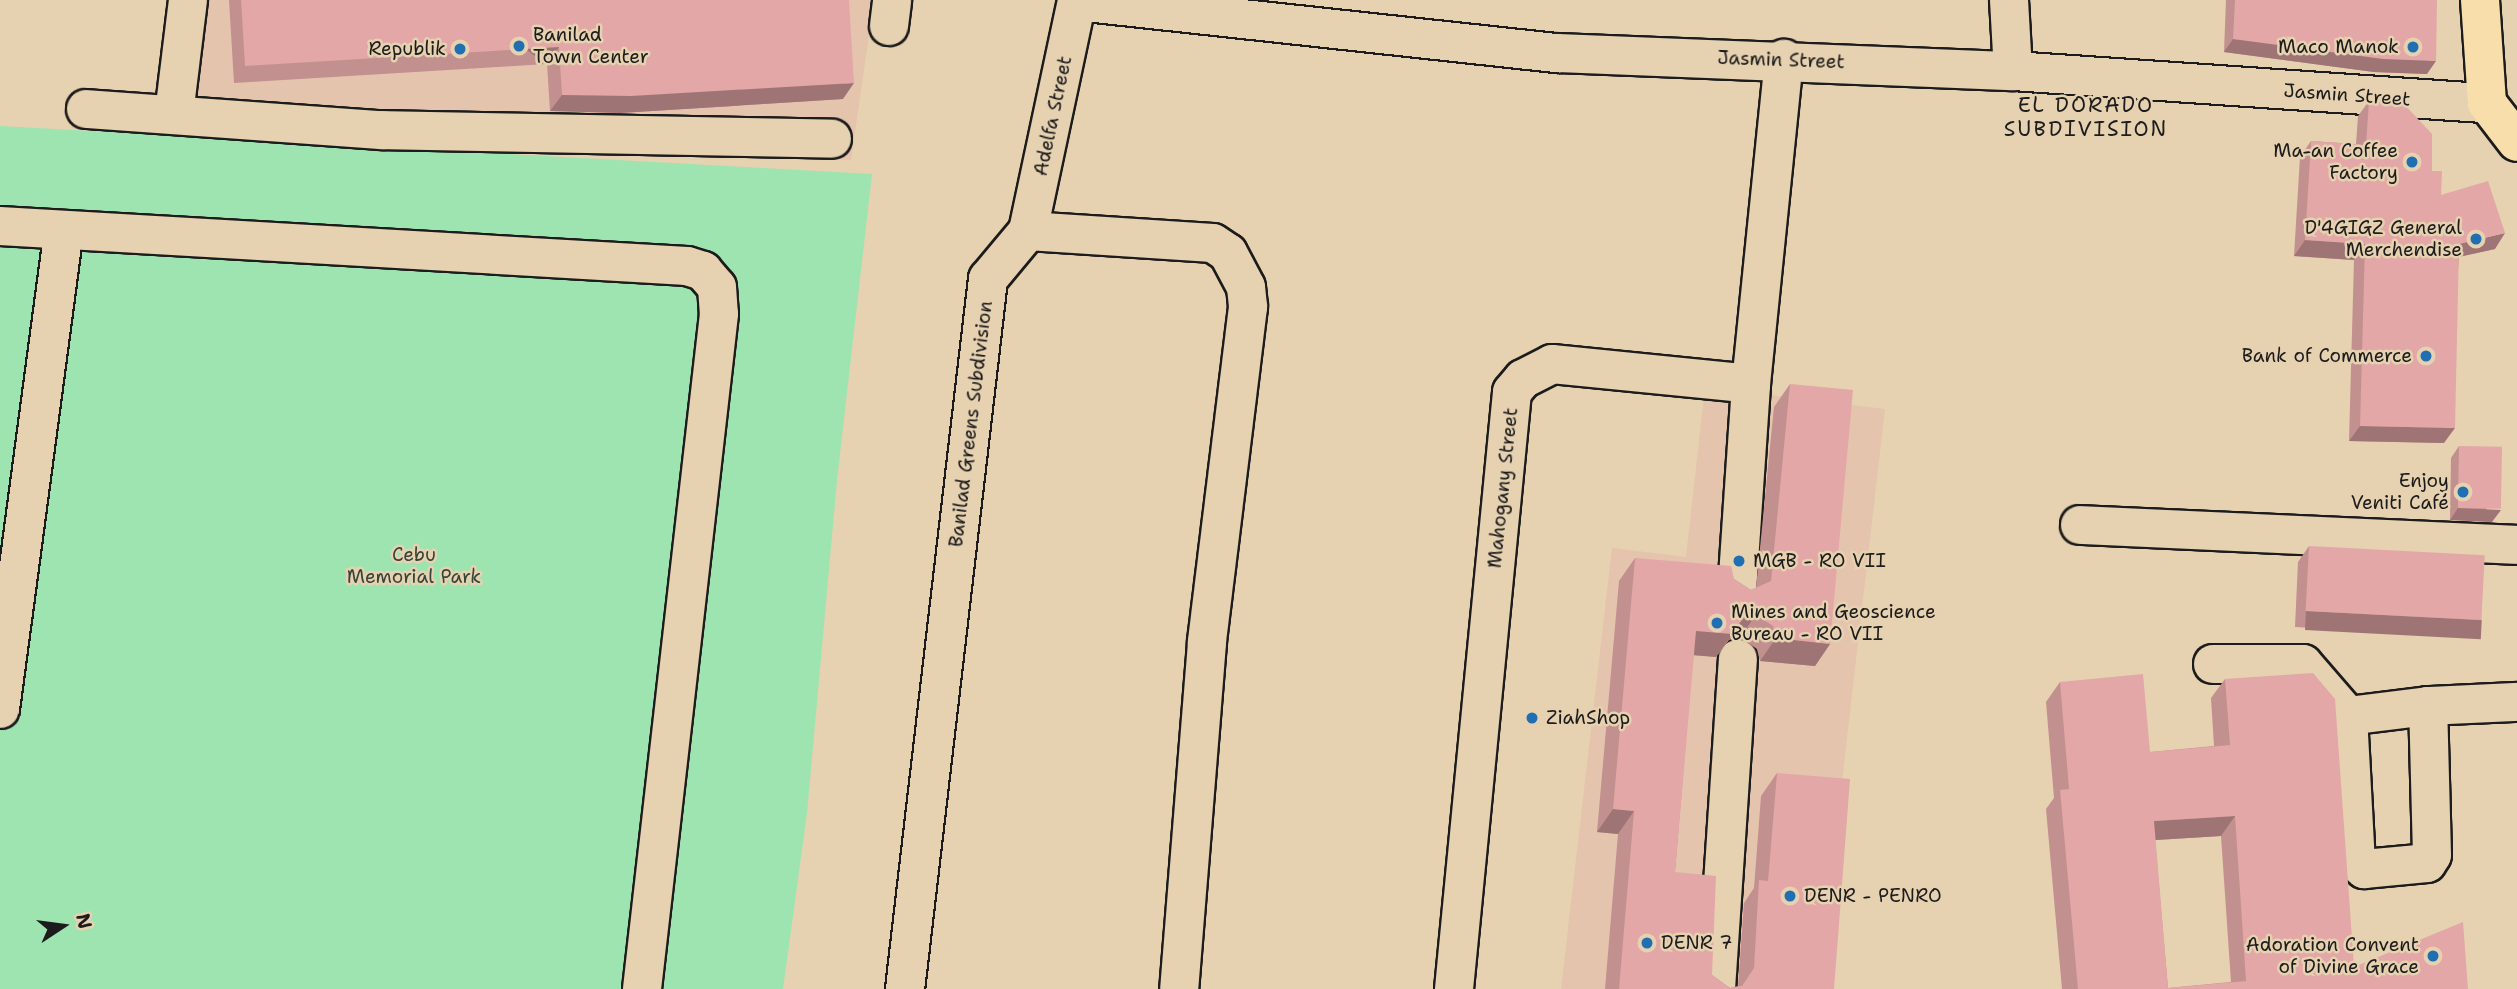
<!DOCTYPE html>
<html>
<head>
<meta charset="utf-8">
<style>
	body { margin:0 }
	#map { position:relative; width:2517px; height:989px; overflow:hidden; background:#e6d1b0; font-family:"Shantell Sans",sans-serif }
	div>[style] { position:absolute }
	.built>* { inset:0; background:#e5c4ad }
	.green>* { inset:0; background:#9ee4b0 }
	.roads { filter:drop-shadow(2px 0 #1c1c1c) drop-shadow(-2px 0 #1c1c1c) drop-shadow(0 2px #1c1c1c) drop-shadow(0 -2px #1c1c1c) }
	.minor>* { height:38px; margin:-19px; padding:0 19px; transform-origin:19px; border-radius:19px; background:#e6d1b0 }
	.major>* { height:38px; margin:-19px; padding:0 19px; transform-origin:19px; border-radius:19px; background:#f8deab }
	.wall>* { inset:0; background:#c2908f }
	.shaded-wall>* { inset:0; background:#9e7574; transform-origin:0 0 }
	.building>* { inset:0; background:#e2a7a6; transform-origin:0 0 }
	.dots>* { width:19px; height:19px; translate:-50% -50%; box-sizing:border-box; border:4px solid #e6d1b0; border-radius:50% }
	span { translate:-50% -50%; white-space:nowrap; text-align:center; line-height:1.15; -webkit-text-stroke:5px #e6d1b0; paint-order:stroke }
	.poi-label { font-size:19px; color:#1c1c1c }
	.left { translate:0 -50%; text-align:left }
	.right { translate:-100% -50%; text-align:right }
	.street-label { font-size:19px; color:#1c1c1c }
	.park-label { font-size:19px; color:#36443a }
	.neighbourhood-label { font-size:21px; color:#1c1c1c; letter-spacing:2px }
	.north { position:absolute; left:28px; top:891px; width:70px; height:70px; -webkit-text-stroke:5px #e6d1b0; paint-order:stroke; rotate:77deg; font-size:19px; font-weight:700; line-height:28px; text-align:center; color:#1c1c1c }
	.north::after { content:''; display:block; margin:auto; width:24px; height:32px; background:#1c1c1c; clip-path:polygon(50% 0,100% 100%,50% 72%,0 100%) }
</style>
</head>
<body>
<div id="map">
	<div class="built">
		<i style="clip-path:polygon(178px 0,874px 0,851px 160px,77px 130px,79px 92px,163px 94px)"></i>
		<i style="clip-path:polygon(1705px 387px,1885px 409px,1818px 989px,1561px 989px,1612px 548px,1686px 557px)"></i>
	</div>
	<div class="green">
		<i style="clip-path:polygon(0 126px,872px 174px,837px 480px,807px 813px,783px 989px,0 989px)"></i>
	</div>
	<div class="roads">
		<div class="minor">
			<i style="left:2009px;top:0;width:71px;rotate:86.8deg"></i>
			<i style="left:1077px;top:1px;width:484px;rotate:6.2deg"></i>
			<i style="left:1558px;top:53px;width:455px;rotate:2.3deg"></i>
			<i style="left:2013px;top:71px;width:475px;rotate:3.9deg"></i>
			<i style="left:889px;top:26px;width:26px;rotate:-83deg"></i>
			<i style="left:86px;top:109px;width:297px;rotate:4.1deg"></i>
			<i style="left:382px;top:130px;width:450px;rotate:1.1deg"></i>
			<i style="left:174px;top:114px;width:115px;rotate:-83deg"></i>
			<i style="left:0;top:226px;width:688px;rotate:3.33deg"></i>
			<i style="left:687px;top:266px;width:17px;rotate:17deg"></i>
			<i style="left:703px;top:271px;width:21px;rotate:49deg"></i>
			<i style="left:717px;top:287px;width:27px;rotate:86deg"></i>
			<i style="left:719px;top:314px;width:679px;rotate:96.51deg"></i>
			<i style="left:1028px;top:231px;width:185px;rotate:3.7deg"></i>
			<i style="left:1213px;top:243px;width:18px;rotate:34deg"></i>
			<i style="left:1228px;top:253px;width:38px;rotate:62deg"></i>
			<i style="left:1246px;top:287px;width:20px;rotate:84deg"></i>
			<i style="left:1248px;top:307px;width:338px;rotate:97deg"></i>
			<i style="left:1207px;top:643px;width:347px;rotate:94.6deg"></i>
			<i style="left:2080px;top:525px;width:437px;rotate:2.6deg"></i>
			<i style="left:1737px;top:591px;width:207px;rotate:-86.1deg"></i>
			<i style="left:2213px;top:664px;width:90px"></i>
			<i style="left:2303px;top:664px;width:69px;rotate:49.1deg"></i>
			<i style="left:2348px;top:716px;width:81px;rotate:-7.1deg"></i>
			<i style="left:0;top:709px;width:482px;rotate:-82.4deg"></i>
			<i style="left:2348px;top:716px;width:146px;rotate:86.9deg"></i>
			<i style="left:2356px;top:862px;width:11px;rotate:41deg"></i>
			<i style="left:2364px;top:869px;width:63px;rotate:-5.4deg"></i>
			<i style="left:2427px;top:863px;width:9px;rotate:-58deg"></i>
			<i style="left:2432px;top:855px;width:149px;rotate:-91.5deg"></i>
			<i style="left:2428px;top:706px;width:89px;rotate:-2.6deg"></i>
			<i style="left:905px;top:989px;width:715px;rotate:-83.33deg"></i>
			<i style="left:988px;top:279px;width:62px;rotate:-50.2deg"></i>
			<i style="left:1028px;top:231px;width:236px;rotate:-78deg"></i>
			<i style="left:1454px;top:989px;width:600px;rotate:-84.45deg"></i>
			<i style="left:1512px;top:392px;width:17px;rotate:-50deg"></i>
			<i style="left:1523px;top:379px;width:33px;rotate:-27deg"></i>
			<i style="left:1552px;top:364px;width:200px;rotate:5.7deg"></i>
			<i style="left:1751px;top:384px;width:327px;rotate:-84.2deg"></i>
			<i style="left:1716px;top:989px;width:331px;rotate:-86.2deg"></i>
		</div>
		<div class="major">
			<i style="left:2480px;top:0;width:103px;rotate:86.1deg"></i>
			<i style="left:2487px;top:103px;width:49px;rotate:52.4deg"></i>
		</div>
	</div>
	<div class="wall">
		<i style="clip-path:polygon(229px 0,849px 0,843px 99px,620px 113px,550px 111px,547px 64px,234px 83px)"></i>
		<i style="clip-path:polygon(2226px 0,2437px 0,2427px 74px,2374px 72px,2224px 52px)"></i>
		<i style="clip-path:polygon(2369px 101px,2432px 171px,2441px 195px,2495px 249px,2459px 257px,2444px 443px,2349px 441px,2354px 260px,2294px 256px,2300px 157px,2311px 141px,2356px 144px,2358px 116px)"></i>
		<i style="clip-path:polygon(1790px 384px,1830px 644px,1815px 666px,1760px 661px,1757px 649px,1740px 637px,1729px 640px,1716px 657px,1693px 655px,1675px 872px,1712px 975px,1730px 988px,1738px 986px,1744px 903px,1754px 888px,1761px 796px,1777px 773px,1834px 989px,1605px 989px,1618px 834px,1597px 832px,1619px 581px,1635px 558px,1734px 579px,1751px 590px,1756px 588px,1774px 407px)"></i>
		<i style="clip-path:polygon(2459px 446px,2492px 522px,2450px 520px,2451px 458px)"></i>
		<i style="clip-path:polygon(2309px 546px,2482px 620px,2470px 636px,2295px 627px,2298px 562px)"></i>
		<i style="clip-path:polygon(evenodd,2225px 679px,2354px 967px,2468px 989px,2062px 989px,2046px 809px,2054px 798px,2046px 702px,2060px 682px,2150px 752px,2214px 746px,2211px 698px,2225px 679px,2221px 836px,2231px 982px,2168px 988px,2155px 840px,2221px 836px)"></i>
	</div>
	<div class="shaded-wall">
		<i style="clip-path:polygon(2233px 39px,2436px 61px,2427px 74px,2374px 72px,2224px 52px)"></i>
		<i style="left:559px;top:47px;width:21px;height:315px;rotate:125deg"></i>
		<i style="clip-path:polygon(854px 83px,843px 99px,620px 113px,550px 111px,562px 95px)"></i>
		<i style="clip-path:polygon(2505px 233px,2495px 249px,2449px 259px,2459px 244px)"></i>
		<i style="clip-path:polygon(2305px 240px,2365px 244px,2354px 260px,2294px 256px)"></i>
		<i style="clip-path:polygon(2360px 426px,2455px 428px,2444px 443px,2349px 441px)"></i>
		<i style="clip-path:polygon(2458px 508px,2501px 510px,2492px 522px,2450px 520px)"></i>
		<i style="left:2306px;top:611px;width:176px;height:19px;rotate:3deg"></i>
		<i style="clip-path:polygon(1756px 615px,1740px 637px,1728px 640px,1716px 657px,1680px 654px,1696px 631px,1744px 617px)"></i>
		<i style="clip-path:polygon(1776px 638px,1830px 644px,1815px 666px,1760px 661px)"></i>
		<i style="clip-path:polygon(1613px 809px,1634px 811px,1618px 834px,1597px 832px)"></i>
		<i style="clip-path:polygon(2235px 816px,2221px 836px,2140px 841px,2154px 821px)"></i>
	</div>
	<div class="building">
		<i style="clip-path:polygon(241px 0,849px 0,854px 83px,631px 96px,562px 95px,559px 47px,245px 66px)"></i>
		<i style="clip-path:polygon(2235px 0,2437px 0,2436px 61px,2383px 59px,2233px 39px)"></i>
		<i style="clip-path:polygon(2369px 101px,2403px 103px,2432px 134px,2432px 171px,2442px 171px,2441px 195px,2488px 181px,2505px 233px,2459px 244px,2455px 428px,2360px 426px,2365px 244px,2305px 240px,2311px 141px,2366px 145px)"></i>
		<i style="clip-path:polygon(1790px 384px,1853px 390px,1830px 644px,1776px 638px,1773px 626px,1756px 615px,1744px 617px,1732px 634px,1696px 631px,1675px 872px,1716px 876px,1712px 975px,1730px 988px,1742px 986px,1754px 968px,1759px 880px,1768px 881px,1777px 773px,1850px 779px,1834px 989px,1619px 989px,1634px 811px,1613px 809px,1635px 558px,1731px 566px,1734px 579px,1751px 590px,1771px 581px)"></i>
		<i style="left:2459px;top:446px;width:43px;height:62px;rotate:1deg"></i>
		<i style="left:2309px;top:546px;width:176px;height:65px;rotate:3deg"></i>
		<i style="clip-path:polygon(evenodd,2313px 673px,2335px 699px,2354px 967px,2463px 922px,2468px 989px,2078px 989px,2060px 790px,2069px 789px,2060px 682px,2143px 674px,2150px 752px,2230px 745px,2225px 679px,2313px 673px,2235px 816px,2246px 981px,2168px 988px,2154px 821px,2235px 816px)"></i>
	</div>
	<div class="dots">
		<i style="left:519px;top:46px;background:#1f6fb2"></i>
		<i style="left:2413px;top:47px;background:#1f6fb2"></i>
		<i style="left:460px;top:49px;background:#1f6fb2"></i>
		<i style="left:2412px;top:162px;background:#1f6fb2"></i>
		<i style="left:2476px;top:239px;background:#1f6fb2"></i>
		<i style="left:2426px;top:356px;background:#1f6fb2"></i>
		<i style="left:2463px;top:492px;background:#1f6fb2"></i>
		<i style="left:1739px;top:561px;background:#1f6fb2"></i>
		<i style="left:1717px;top:623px;background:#1f6fb2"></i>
		<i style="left:1532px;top:718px;background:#1f6fb2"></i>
		<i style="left:1790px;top:896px;background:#1f6fb2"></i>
		<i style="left:1647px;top:943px;background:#1f6fb2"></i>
		<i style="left:2433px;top:956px;background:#1f6fb2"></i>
	</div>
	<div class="poi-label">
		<span class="left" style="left:533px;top:46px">Banilad<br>Town Center</span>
		<span class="right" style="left:2399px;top:47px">Maco Manok</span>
		<span class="right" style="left:446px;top:49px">Republik</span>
		<span class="right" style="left:2398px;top:162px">Ma-an Coffee<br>Factory</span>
		<span class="right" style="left:2462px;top:239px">D'4GIGZ General<br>Merchendise</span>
		<span class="right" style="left:2412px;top:356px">Bank of Commerce</span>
		<span class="right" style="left:2449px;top:492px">Enjoy<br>Veniti Café</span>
		<span class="left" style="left:1753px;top:561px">MGB - RO VII</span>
		<span class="left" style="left:1731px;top:623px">Mines and Geoscience<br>Bureau - RO VII</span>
		<span class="left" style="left:1546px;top:718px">ZiahShop</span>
		<span class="left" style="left:1804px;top:896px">DENR - PENRO</span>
		<span class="left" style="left:1661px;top:943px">DENR 7</span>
		<span class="right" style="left:2419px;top:956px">Adoration Convent<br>of Divine Grace</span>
	</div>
	<div class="street-label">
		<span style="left:1781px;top:60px;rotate:2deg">Jasmin Street</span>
		<span style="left:2347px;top:95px;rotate:4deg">Jasmin Street</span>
		<span style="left:1053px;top:116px;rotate:-78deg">Adelfa Street</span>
		<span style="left:971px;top:424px;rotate:-83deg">Banilad Greens Subdivision</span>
		<span style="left:1503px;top:488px;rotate:-84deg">Mahogany Street</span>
	</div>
	<div class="park-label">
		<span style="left:414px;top:566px">Cebu<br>Memorial Park</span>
	</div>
	<div class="neighbourhood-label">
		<span style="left:2086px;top:117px">EL DORADO<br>SUBDIVISION</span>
	</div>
	<div class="north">N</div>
</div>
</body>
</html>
